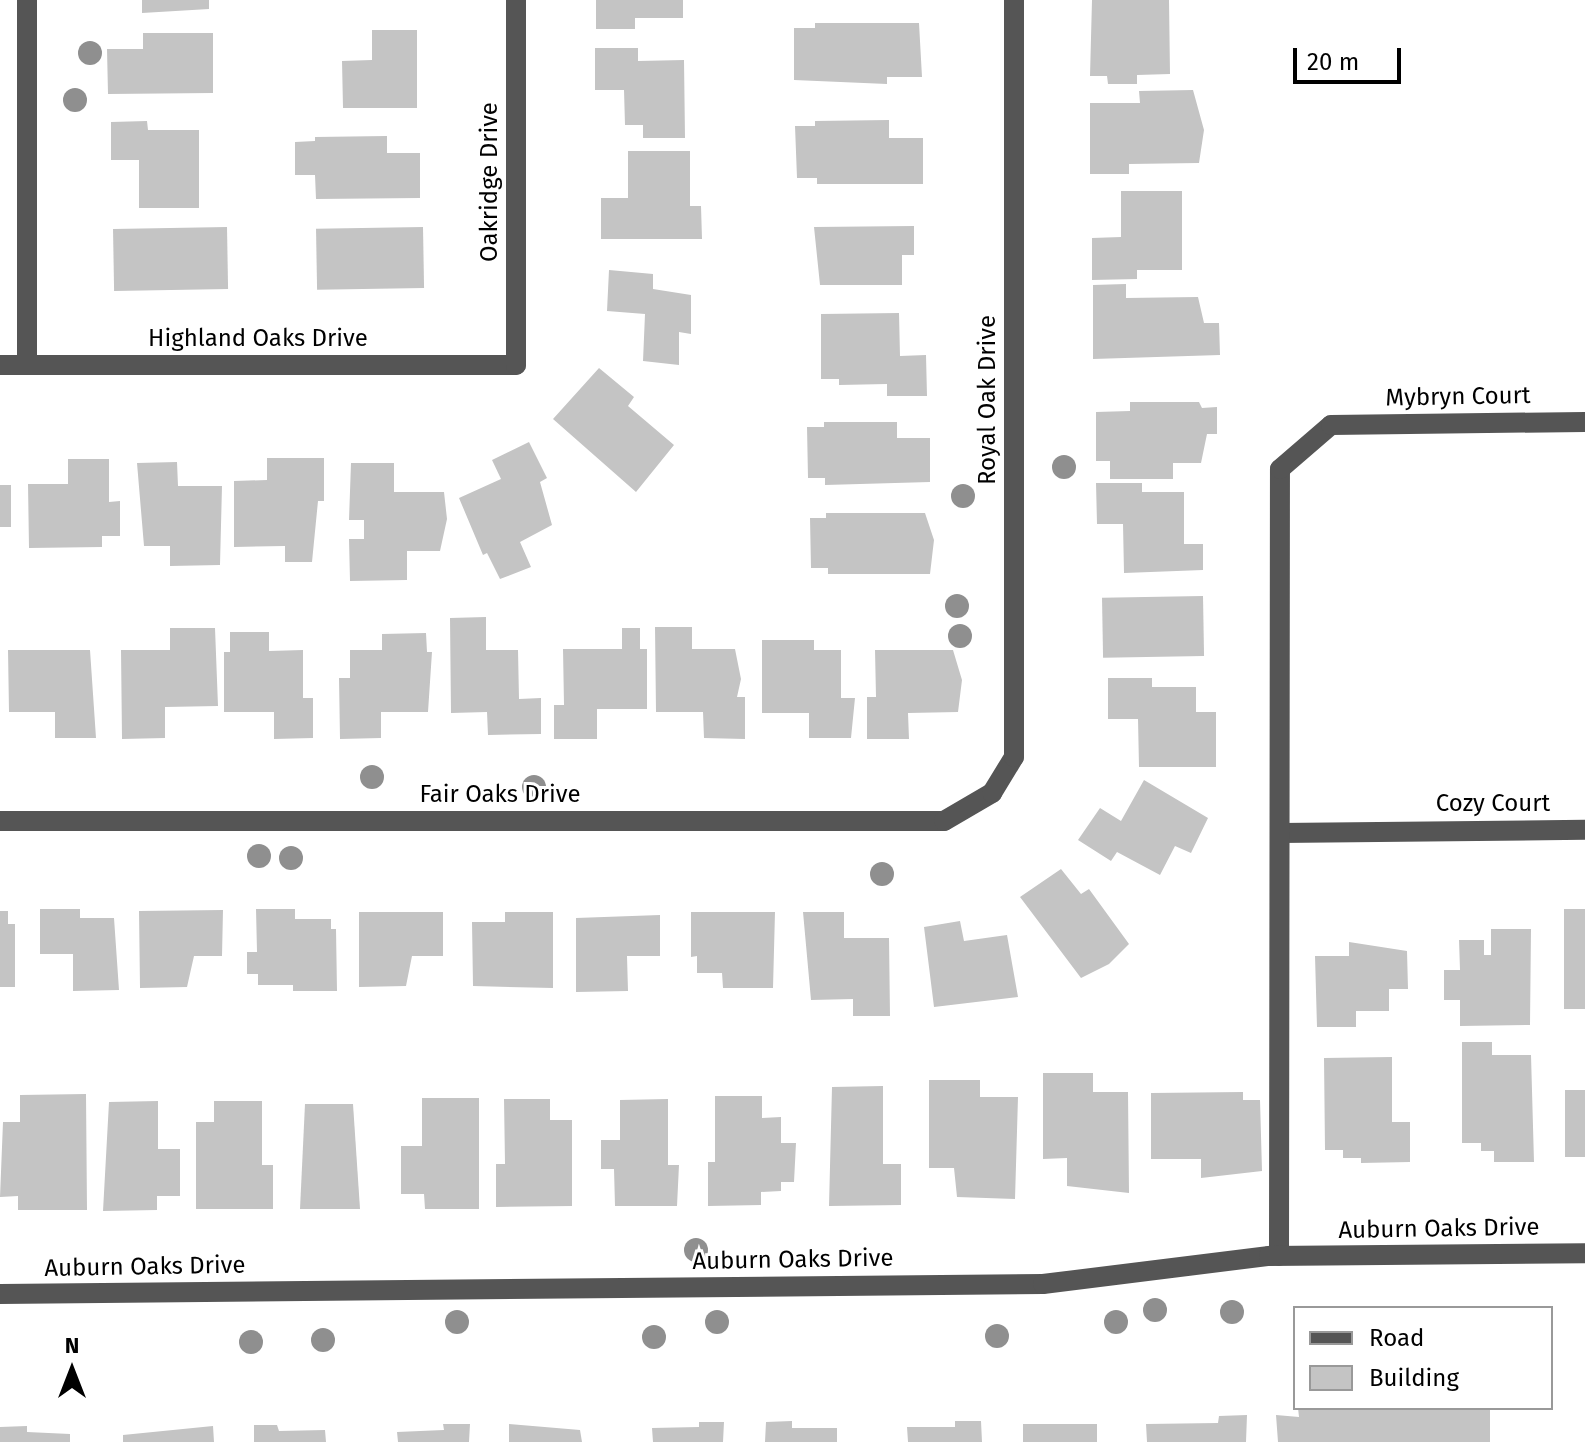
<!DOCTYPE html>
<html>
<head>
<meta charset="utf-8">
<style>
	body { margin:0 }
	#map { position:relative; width:1585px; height:1442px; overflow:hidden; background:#fff; font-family:"Fira Sans",sans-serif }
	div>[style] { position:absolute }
	.building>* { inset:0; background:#c4c4c4; transform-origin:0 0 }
	.minor>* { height:20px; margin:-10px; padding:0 10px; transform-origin:10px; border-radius:10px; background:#555 }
	.trees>* { width:24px; height:24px; margin:-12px; border-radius:50%; background:#8f8f8f }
	span { translate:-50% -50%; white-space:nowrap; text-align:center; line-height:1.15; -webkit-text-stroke:6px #fff; paint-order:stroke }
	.street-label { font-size:24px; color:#000 }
	.legend { position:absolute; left:1293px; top:1306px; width:260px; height:104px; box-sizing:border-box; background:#fff; border:2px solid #999; margin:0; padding:10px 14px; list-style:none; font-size:24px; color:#000 }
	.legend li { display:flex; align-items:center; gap:16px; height:40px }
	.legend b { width:40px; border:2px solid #999 }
	.north { position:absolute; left:32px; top:1330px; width:80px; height:80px; -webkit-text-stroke:6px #fff; paint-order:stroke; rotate:0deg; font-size:22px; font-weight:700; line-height:32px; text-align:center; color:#000 }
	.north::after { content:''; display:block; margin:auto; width:28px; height:36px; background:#000; clip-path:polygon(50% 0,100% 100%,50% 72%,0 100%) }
	.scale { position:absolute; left:1293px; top:48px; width:108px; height:36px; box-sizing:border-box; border:4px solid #000; border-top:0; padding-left:10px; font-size:24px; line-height:28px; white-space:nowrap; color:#000; -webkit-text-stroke:6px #fff; paint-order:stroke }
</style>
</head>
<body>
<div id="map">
	<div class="building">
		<i style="clip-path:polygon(142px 0,209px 0,209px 9px,142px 13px)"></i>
		<i style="clip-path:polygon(596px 0,683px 0,683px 18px,635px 18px,635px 29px,596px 29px)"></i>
		<i style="clip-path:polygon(1092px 0,1169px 0,1170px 74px,1137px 75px,1137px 84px,1108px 84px,1107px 76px,1090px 76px)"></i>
		<i style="clip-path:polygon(815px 23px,919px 23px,922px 77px,887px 77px,887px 84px,794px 80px,794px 28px,815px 28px)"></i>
		<i style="clip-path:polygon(372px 30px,417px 30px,417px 108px,343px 108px,342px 61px,372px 60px)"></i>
		<i style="clip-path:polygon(143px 33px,213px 33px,213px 93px,108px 94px,107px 49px,143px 49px)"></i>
		<i style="clip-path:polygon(595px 48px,638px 48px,638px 61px,684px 60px,685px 138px,643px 138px,643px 125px,625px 125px,624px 90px,595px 90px)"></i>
		<i style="clip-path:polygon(1193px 90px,1204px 130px,1199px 163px,1129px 164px,1129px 174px,1090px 174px,1090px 103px,1140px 103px,1139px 91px)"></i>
		<i style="clip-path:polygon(889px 120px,889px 138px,923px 138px,923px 184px,817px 184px,817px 178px,797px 178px,795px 126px,815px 126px,815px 121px)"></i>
		<i style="clip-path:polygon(147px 121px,148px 130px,199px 130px,199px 208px,139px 208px,139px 160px,111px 160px,111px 122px)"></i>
		<i style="clip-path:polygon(387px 136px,387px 153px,420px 153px,420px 198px,316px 199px,315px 175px,295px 175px,295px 142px,315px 141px,315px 137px)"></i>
		<i style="clip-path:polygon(628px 151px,690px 151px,690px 206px,701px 206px,702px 239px,601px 239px,601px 198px,628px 198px)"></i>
		<i style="clip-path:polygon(1121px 191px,1182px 191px,1182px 270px,1137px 270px,1137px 279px,1092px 280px,1092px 238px,1121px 237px)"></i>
		<i style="clip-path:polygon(914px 226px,914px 255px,902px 255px,902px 285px,820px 285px,814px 227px)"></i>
		<i style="left:227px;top:227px;width:62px;height:114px;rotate:89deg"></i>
		<i style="left:423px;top:227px;width:61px;height:107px;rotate:89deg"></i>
		<i style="clip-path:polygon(609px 270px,653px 274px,653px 289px,691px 295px,691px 334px,679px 332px,679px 365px,643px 361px,645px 314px,607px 311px)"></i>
		<i style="clip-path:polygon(1126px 284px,1126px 298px,1198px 297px,1204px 323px,1219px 323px,1220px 355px,1093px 359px,1093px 285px)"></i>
		<i style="clip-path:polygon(899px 313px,900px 356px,926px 355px,927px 396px,887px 396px,887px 384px,839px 385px,839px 379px,821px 379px,821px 314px)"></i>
		<i style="clip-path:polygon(599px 368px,634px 397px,628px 406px,674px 445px,636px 492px,553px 419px)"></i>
		<i style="clip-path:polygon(1130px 402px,1199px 402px,1202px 408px,1217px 407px,1217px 434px,1207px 434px,1201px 463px,1173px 463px,1173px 479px,1110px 479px,1110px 461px,1096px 461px,1096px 412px,1130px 411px)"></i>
		<i style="clip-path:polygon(824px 422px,897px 422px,897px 438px,930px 438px,930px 482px,825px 485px,825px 478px,808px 478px,807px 427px,824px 427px)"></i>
		<i style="clip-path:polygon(529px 442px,547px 478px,540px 482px,552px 525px,520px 542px,531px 567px,500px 579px,487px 553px,483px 555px,459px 498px,501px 479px,492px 460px)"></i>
		<i style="clip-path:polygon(267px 458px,324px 458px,324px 501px,318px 501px,312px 562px,285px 562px,285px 546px,234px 547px,234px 481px,267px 480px)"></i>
		<i style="clip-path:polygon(68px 459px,109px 459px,109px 502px,120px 501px,120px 536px,102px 536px,102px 547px,29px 548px,28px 484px,68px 484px)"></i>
		<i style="clip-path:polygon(177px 462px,178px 486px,222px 486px,220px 565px,170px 566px,170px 546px,144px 546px,137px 463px)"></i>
		<i style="clip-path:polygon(351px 463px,394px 463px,394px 492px,444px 492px,447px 519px,440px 551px,407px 551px,407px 580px,350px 581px,349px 539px,364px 539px,364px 520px,349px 520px)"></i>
		<i style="clip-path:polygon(1096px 483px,1142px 483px,1142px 492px,1184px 492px,1184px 544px,1203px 544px,1203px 570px,1124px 573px,1123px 524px,1097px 524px)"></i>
		<i style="left:0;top:485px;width:11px;height:42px"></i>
		<i style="clip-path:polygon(826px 513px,925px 513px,934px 540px,930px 574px,828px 574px,828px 568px,811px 568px,810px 518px,826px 518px)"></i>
		<i style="left:1203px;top:596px;width:60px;height:101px;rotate:89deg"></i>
		<i style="clip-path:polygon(486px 617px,486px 650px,518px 650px,519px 699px,541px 698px,541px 734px,488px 735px,487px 712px,451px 713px,450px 618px)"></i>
		<i style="clip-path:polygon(655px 627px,692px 627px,692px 649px,735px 649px,741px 679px,737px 697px,745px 697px,745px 739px,704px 738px,703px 712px,656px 712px)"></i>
		<i style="clip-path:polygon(170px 628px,215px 628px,218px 706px,165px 707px,165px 738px,122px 739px,121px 650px,170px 650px)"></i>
		<i style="clip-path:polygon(622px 628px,640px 628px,640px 649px,647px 649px,647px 709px,597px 709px,597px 739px,554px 739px,554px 705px,564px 705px,563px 649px,622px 649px)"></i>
		<i style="clip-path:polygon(230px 632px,269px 632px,269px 651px,303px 650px,303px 698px,313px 698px,313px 738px,274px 739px,274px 712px,224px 712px,224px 652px,230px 652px)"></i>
		<i style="clip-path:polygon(426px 633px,427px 652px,432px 652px,428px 712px,381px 712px,381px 738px,340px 739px,339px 678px,350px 678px,350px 650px,382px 650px,382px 634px)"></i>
		<i style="clip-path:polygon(762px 640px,814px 640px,814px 650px,841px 650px,841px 698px,855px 698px,851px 738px,809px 738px,809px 713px,762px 713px)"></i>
		<i style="clip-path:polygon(8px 650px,90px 650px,96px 738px,55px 738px,55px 712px,9px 712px)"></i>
		<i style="clip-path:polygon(875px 650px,953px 650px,962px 680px,958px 712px,908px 713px,909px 739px,867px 739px,867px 697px,876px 697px)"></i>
		<i style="clip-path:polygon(1108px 678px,1152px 678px,1152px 687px,1196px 687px,1196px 712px,1216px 712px,1216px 767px,1139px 767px,1138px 719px,1108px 719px)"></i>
		<i style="clip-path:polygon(1144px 780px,1208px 818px,1191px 853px,1175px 846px,1160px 875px,1117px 852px,1111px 861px,1078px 840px,1100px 808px,1121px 821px)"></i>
		<i style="clip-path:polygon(1061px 869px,1081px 894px,1089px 889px,1129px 944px,1109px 964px,1081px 978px,1020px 897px)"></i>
		<i style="clip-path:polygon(40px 909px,80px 909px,80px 918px,114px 918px,119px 990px,73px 991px,73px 954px,40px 954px)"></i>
		<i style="clip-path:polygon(256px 909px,295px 909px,295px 919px,331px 919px,331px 929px,336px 929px,337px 991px,293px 991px,293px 985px,258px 985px,258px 974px,247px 974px,247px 952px,257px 952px)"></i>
		<i style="left:1585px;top:909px;width:100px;height:21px;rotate:90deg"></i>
		<i style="clip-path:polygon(223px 910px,222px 956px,194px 956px,187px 987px,140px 988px,139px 911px)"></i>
		<i style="clip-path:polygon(0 911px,8px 911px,8px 924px,15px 924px,15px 987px,0 987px)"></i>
		<i style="clip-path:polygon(359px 912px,443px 912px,443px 956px,412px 956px,406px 986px,359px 987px)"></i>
		<i style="clip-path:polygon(505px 912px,553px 912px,553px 988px,473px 986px,472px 922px,505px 922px)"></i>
		<i style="clip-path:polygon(691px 912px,775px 912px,773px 988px,723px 988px,722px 973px,697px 973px,697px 956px,691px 957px)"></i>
		<i style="clip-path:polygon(803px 912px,844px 912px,844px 938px,889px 938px,890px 1016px,853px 1016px,853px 999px,811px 1000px)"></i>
		<i style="clip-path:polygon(660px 915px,660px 956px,627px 956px,628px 991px,576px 992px,576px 918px)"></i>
		<i style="clip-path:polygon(960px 921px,964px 941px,1007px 935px,1018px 997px,934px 1007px,924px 927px)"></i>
		<i style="clip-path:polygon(1491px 929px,1531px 929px,1530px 1025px,1460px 1026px,1460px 1000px,1444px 1000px,1444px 970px,1460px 970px,1459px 940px,1484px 940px,1484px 955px,1491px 955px)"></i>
		<i style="clip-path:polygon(1349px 942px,1407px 951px,1408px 989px,1389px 989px,1389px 1011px,1356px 1011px,1356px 1027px,1317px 1027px,1315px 956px,1349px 956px)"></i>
		<i style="clip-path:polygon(1462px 1042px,1492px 1042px,1492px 1055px,1531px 1055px,1534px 1162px,1494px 1162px,1494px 1151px,1481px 1151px,1481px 1143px,1462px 1143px)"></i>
		<i style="clip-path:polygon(1392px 1057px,1392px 1122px,1410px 1122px,1410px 1162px,1361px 1163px,1361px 1158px,1343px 1158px,1343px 1150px,1325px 1150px,1324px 1058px)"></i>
		<i style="clip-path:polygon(1043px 1073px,1093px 1073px,1093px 1092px,1128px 1092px,1129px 1193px,1067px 1186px,1067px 1158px,1043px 1159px)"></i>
		<i style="clip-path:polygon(929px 1080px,980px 1080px,980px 1097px,1018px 1097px,1015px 1199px,957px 1197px,954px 1168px,929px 1168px)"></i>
		<i style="clip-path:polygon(883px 1086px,883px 1164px,901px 1164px,901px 1205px,829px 1206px,832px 1087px)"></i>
		<i style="left:1565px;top:1090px;width:20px;height:67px"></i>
		<i style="clip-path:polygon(1243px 1092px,1243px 1100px,1260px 1100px,1262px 1171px,1201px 1178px,1201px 1159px,1151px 1159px,1151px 1093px)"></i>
		<i style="clip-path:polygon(86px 1094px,87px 1210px,18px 1210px,18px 1196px,0 1197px,3px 1122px,20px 1122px,20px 1095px)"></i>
		<i style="clip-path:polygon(715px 1096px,762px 1096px,762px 1118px,781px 1117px,781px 1143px,796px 1143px,794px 1182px,781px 1182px,781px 1191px,761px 1192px,761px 1205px,708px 1206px,708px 1162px,715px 1162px)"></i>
		<i style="clip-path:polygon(422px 1098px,479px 1098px,479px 1209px,425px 1209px,424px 1194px,401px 1194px,401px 1146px,422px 1146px)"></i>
		<i style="clip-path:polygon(504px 1099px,550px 1099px,550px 1120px,572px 1120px,572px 1206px,496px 1207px,496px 1164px,505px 1164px)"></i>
		<i style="clip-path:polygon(668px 1099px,668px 1165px,679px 1165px,677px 1206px,615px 1206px,614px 1169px,601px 1169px,601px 1140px,620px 1140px,620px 1100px)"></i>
		<i style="clip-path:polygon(158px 1101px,158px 1149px,180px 1149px,180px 1196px,157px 1196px,157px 1210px,103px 1211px,109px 1102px)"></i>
		<i style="clip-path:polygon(214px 1101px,262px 1101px,262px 1165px,273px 1165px,273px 1209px,196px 1209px,196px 1122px,214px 1122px)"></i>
		<i style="clip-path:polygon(305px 1104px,353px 1104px,360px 1209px,300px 1209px)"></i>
		<i style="clip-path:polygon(1298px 1408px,1490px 1408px,1490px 1442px,1278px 1442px,1276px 1415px,1299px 1417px)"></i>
		<i style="clip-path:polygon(1247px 1415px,1246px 1442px,1147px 1442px,1146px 1424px,1218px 1423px,1219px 1416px)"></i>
		<i style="clip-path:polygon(792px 1421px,792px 1428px,837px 1428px,837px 1442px,765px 1442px,766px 1422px)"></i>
		<i style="clip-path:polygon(955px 1421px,981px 1421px,982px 1442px,908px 1442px,907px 1427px,955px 1427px)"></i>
		<i style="clip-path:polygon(699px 1422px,724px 1422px,723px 1442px,653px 1442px,652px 1428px,699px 1427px)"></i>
		<i style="clip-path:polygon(443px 1424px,470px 1424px,469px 1442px,398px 1442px,397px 1432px,444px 1430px)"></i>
		<i style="clip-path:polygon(509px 1424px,580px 1430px,582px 1442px,509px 1442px)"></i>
		<i style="left:1023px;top:1424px;width:74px;height:18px"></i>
		<i style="clip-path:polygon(254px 1425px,277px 1425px,279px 1431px,325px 1430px,326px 1442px,254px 1442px)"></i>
		<i style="clip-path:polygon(27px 1426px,27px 1432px,70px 1434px,70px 1442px,0 1442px,0 1427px)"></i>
		<i style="clip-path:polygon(213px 1426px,214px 1442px,123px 1442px,123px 1435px)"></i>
	</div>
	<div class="minor">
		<i style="left:27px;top:0;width:365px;rotate:90deg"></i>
		<i style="left:0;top:365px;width:516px"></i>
		<i style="left:516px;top:365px;width:365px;rotate:-90deg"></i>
		<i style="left:0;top:821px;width:944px"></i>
		<i style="left:944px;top:821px;width:56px;rotate:-30.3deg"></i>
		<i style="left:992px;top:793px;width:42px;rotate:-58.6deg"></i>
		<i style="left:1014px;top:757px;width:757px;rotate:-90deg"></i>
		<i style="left:1280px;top:833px;width:305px;rotate:-0.6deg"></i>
		<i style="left:1279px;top:1256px;width:787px;rotate:-89.93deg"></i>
		<i style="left:1280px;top:469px;width:67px;rotate:-40.8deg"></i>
		<i style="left:1331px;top:425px;width:254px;rotate:-0.7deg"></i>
		<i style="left:0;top:1294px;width:1043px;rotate:-0.55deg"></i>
		<i style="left:1043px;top:1284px;width:228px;rotate:-7.1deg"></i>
		<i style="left:1269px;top:1256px;width:316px;rotate:-0.5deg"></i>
	</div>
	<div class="trees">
		<i style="left:90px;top:53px"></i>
		<i style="left:75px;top:100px"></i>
		<i style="left:1064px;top:467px"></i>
		<i style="left:963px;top:496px"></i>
		<i style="left:957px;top:606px"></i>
		<i style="left:960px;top:636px"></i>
		<i style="left:372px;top:777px"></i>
		<i style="left:534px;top:787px"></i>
		<i style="left:259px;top:856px"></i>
		<i style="left:291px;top:858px"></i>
		<i style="left:882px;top:874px"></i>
		<i style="left:696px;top:1250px"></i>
		<i style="left:1155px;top:1310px"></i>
		<i style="left:1232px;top:1312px"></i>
		<i style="left:457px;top:1322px"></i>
		<i style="left:717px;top:1322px"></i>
		<i style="left:1116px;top:1322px"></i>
		<i style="left:997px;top:1336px"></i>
		<i style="left:654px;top:1337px"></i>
		<i style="left:323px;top:1340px"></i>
		<i style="left:251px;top:1342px"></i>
	</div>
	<div class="street-label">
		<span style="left:490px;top:182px;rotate:-90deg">Oakridge Drive</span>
		<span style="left:258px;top:339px">Highland Oaks Drive</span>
		<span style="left:1458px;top:397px;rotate:-1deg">Mybryn Court</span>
		<span style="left:988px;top:400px;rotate:-90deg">Royal Oak Drive</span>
		<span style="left:500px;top:795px">Fair Oaks Drive</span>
		<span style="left:1493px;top:804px">Cozy Court</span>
		<span style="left:1439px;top:1229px;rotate:-1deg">Auburn Oaks Drive</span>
		<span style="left:793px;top:1260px;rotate:-1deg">Auburn Oaks Drive</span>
		<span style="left:145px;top:1267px;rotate:-1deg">Auburn Oaks Drive</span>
	</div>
	<ul class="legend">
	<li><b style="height:10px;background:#555"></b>Road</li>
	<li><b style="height:22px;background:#c4c4c4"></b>Building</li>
	</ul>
	<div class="north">N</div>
	<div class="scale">20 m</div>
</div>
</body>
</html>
